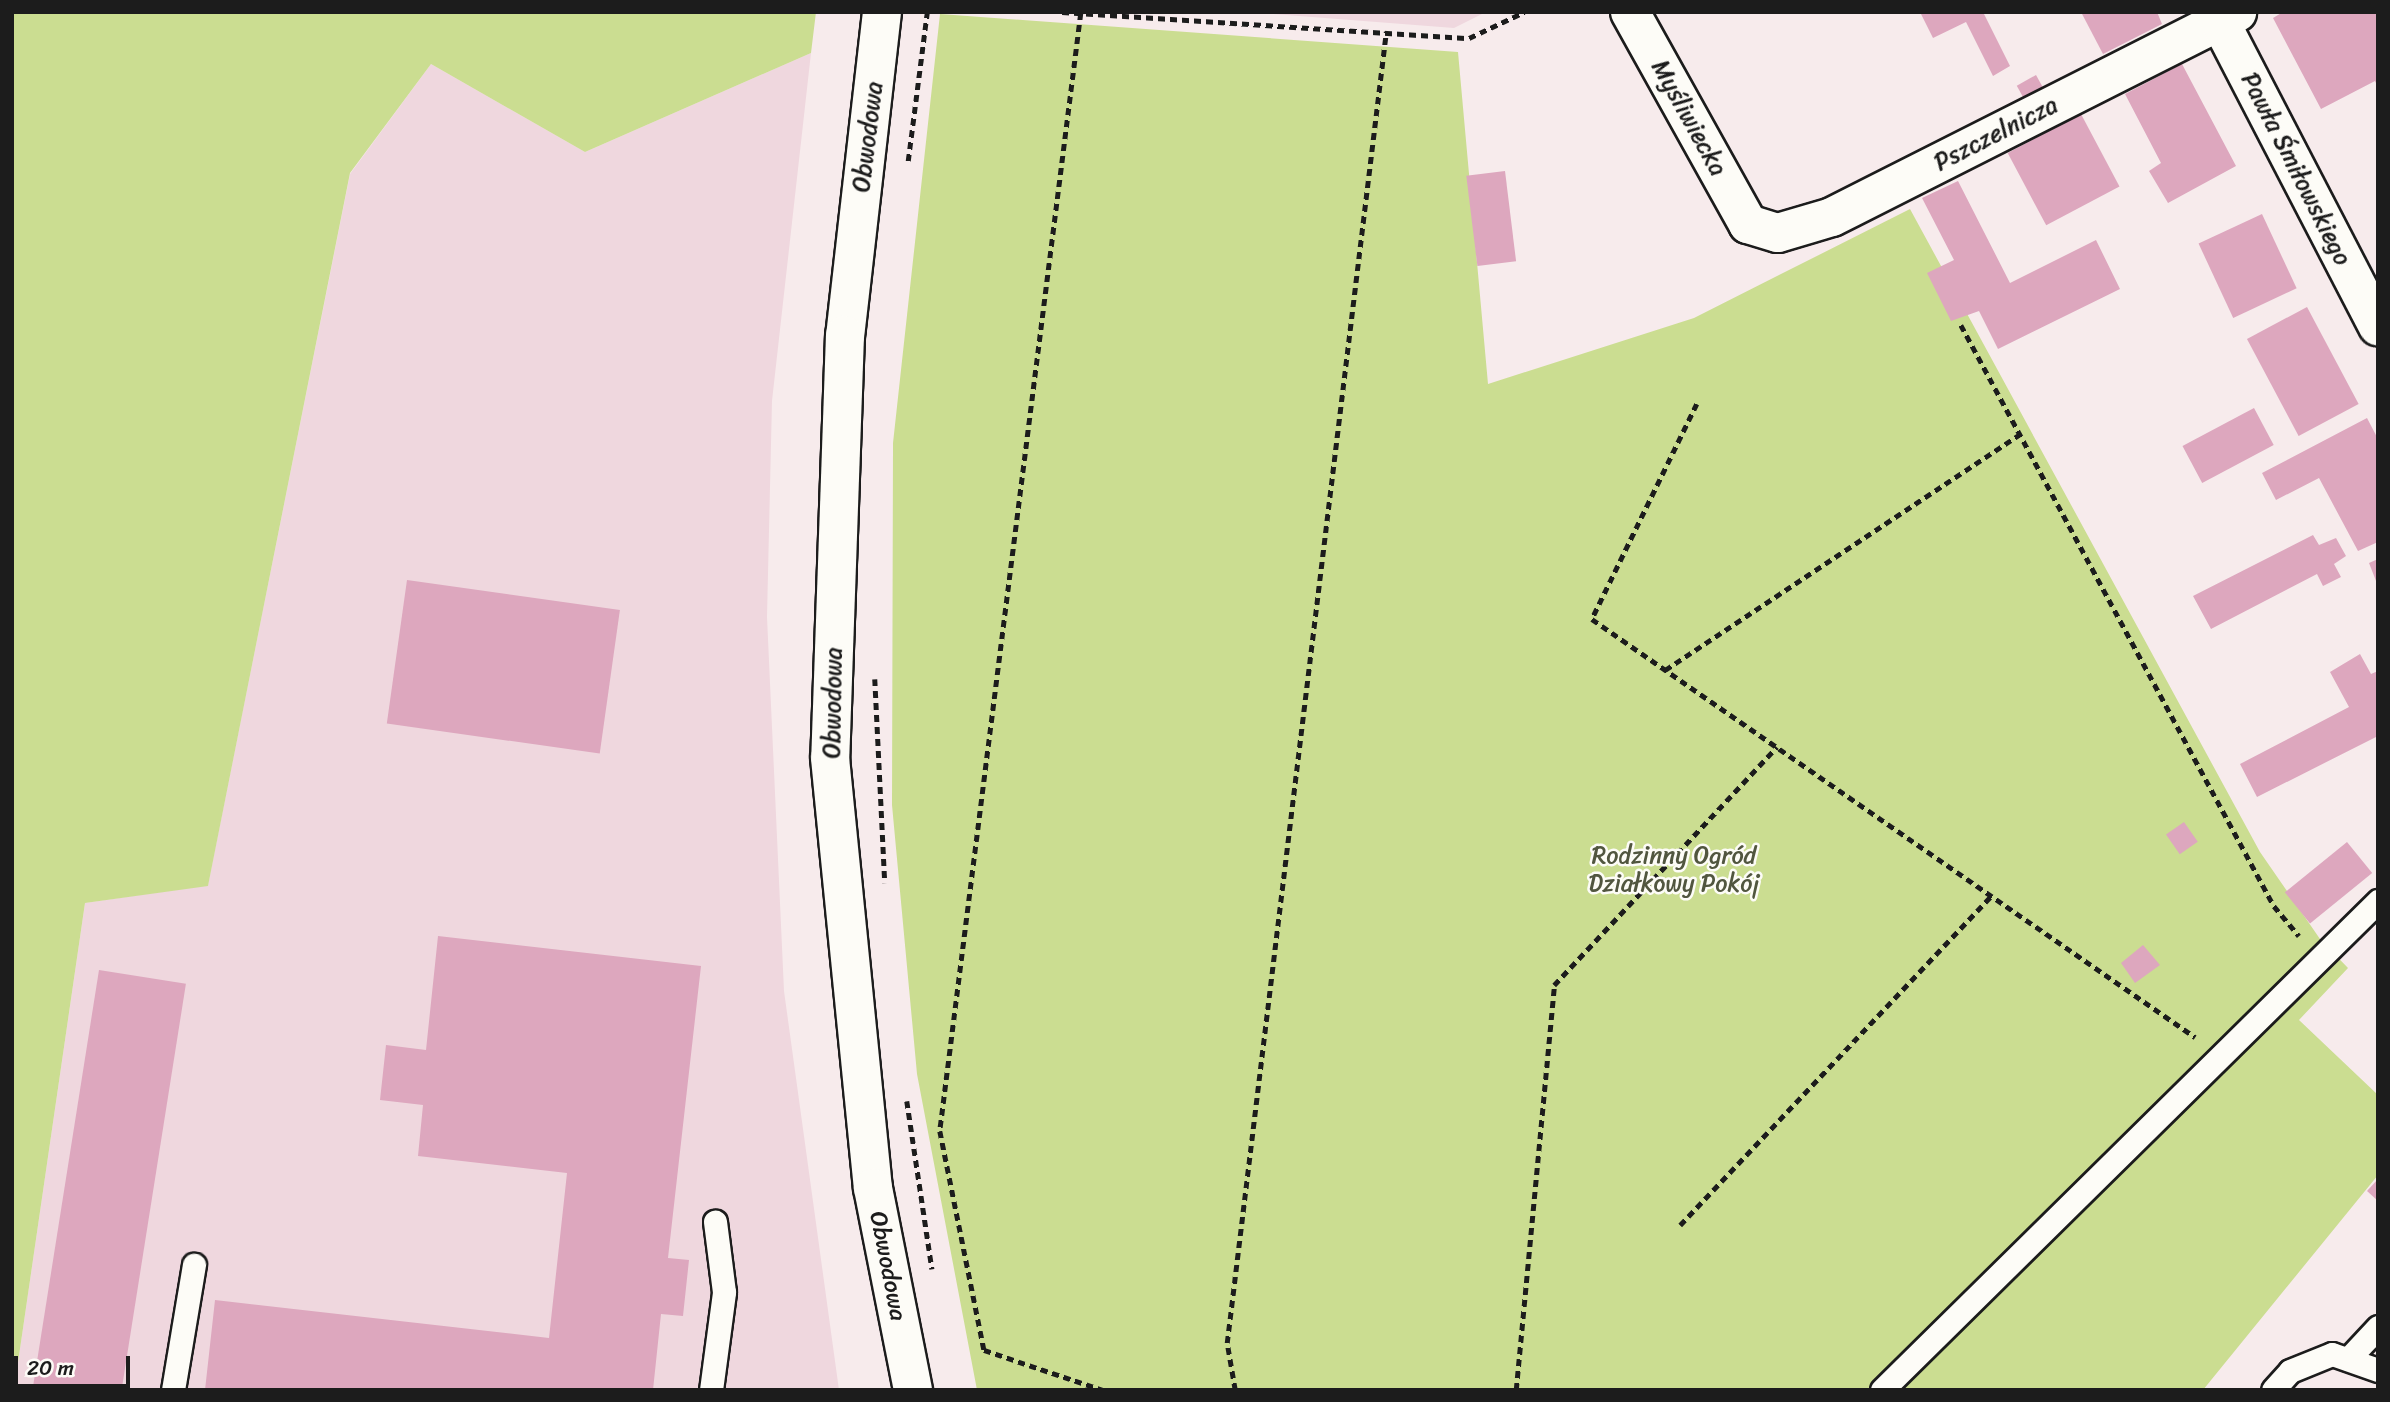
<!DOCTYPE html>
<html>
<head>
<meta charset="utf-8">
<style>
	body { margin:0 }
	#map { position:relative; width:2390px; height:1402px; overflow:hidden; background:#f7ebec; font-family:Sriracha,sans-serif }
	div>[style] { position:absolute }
	.built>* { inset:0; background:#efd7de }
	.green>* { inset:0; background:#cbdd91 }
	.building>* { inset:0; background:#dda7be; transform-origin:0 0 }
	.path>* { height:4.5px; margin-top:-2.25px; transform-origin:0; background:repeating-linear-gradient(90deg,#1c1c1c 0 7px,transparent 0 12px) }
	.roads { filter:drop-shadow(2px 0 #1c1c1c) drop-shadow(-2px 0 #1c1c1c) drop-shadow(0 2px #1c1c1c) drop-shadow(0 -2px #1c1c1c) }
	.service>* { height:23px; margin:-11.5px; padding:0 11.5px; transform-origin:11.5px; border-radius:11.5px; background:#fdfcf7 }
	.minor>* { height:38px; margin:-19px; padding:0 19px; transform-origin:19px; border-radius:19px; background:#fdfcf7 }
	.tertiary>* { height:38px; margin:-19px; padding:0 19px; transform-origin:19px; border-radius:19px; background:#fdfcf7 }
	span { translate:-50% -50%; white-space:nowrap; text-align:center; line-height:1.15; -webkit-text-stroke:5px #fdfcf7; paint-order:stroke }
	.street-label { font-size:24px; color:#1c1c1c }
	.park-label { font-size:24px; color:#51563f }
	.frame { position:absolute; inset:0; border:14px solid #1c1c1c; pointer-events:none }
	.scale { position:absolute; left:14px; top:1356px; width:116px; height:32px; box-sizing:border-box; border:4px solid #1c1c1c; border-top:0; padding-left:9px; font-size:21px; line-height:24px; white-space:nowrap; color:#1c1c1c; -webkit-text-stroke:5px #fdfcf7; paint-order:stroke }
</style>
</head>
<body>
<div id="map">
	<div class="built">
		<i style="clip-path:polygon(1246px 12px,1486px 12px,1454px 28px)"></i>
		<i style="clip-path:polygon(811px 53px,772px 401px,767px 617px,784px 991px,839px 1390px,14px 1390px,85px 903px,208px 885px,350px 174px,431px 64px,585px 152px)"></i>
	</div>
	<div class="green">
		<i style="clip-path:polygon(12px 12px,816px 12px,811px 53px,585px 152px,431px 64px,350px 173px,208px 886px,85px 903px,14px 1390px)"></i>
		<i style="clip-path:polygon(940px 14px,1458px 52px,1488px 384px,1694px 318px,1910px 209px,2260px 852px,2320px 939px,2348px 968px,2299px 1020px,2378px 1095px,2378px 1175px,2203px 1390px,977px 1390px,917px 1074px,892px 805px,893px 443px)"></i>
	</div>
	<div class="building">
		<i style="clip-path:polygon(1920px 12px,1983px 12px,2010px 66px,1993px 76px,1966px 22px,1933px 38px)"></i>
		<i style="clip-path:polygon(2081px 12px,2157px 12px,2162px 24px,2103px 54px)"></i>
		<i style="clip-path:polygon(2283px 12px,2378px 12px,2378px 87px,2375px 81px,2321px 109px,2273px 18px)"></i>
		<i style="clip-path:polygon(2182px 64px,2236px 166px,2168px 203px,2149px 171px,2161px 163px,2125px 94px)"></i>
		<i style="left:2036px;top:75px;width:18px;height:22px;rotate:61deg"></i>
		<i style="left:2081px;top:114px;width:82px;height:83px;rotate:62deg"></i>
		<i style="left:1505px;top:171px;width:91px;height:39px;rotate:83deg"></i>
		<i style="clip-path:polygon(1958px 181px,2010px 283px,2096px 240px,2120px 289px,1998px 349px,1979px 311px,1951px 321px,1927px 273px,1954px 260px,1922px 198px)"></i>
		<i style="left:2262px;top:214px;width:82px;height:70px;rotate:65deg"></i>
		<i style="left:2307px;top:307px;width:110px;height:68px;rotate:62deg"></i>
		<i style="left:2254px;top:408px;width:42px;height:81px;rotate:62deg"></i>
		<i style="clip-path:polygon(2367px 418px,2378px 439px,2378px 542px,2358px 551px,2319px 478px,2276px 500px,2262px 473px)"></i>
		<i style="clip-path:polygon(2313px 535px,2319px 545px,2336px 538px,2346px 556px,2334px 564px,2341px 577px,2323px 586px,2317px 574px,2211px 629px,2193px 596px)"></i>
		<i style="clip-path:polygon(2378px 559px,2378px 586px,2369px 563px)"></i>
		<i style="left:407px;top:580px;width:215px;height:145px;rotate:8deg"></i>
		<i style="clip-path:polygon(2360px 654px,2371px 674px,2378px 671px,2378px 736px,2257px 797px,2240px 764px,2349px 707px,2330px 672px)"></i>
		<i style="left:2184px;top:822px;width:24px;height:22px;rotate:55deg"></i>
		<i style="left:2347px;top:842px;width:40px;height:80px;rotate:51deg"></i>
		<i style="clip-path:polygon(438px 936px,701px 966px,668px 1258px,689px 1260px,683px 1316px,661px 1314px,653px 1390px,205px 1390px,215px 1300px,549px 1338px,567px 1173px,418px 1156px,423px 1105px,380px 1100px,386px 1045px,426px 1050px)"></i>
		<i style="clip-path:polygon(2143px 945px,2160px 965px,2135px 983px,2121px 963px)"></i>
		<i style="left:99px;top:970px;width:88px;height:425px;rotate:9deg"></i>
		<i style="clip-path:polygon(2378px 1179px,2378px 1201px,2367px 1191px)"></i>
	</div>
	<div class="path">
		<i style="left:1062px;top:12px;width:408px;rotate:3.7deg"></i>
		<i style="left:1469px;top:38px;width:61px;rotate:-25.3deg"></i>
		<i style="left:1081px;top:13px;width:1127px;rotate:97.19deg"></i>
		<i style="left:940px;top:1131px;width:223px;rotate:78.6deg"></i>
		<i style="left:984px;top:1350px;width:126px;rotate:18.6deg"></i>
		<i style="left:908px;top:161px;width:150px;rotate:-82.7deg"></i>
		<i style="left:1961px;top:325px;width:660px;rotate:61.69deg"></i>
		<i style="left:2274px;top:906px;width:39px;rotate:50deg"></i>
		<i style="left:1697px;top:404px;width:239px;rotate:116deg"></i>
		<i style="left:1592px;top:619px;width:734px;rotate:34.73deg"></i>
		<i style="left:1665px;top:670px;width:426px;rotate:-33.6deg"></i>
		<i style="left:875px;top:679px;width:204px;rotate:87.2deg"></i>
		<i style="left:907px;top:1101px;width:170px;rotate:81.5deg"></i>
		<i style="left:1680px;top:1225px;width:453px;rotate:-46.6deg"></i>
		<i style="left:1235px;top:1390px;width:48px;rotate:-99.7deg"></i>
		<i style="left:1227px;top:1343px;width:1321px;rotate:-83.08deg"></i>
		<i style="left:1516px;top:1390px;width:407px;rotate:-84.6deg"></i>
		<i style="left:1554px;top:985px;width:326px;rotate:-46.9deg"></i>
	</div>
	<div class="roads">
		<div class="service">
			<i style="left:2348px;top:1359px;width:44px;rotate:-46.8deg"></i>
			<i style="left:173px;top:1390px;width:127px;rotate:-80.5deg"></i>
			<i style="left:711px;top:1390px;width:99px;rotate:-82.4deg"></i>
			<i style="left:724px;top:1292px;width:71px;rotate:-97.3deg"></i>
			<i style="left:1882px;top:1390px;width:697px;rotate:-44.59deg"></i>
			<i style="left:2273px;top:1390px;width:25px;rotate:-48deg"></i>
			<i style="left:2290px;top:1371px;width:45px;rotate:-22deg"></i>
			<i style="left:2332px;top:1354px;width:49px;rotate:19.2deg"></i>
		</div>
		<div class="minor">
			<i style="left:1630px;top:12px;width:243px;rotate:60.9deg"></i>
			<i style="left:1748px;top:224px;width:31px;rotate:17deg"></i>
			<i style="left:1778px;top:233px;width:56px;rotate:-16.5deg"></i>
			<i style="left:1832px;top:217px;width:454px;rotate:-26.8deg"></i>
			<i style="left:2215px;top:12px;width:354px;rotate:62.6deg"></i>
		</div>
		<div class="tertiary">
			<i style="left:882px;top:12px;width:325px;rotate:96.5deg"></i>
			<i style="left:845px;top:335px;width:423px;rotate:92deg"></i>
			<i style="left:830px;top:758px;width:432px;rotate:84.3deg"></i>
			<i style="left:873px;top:1188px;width:206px;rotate:78.8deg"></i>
		</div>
	</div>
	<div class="street-label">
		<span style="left:1689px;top:118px;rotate:61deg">Myśliwiecka</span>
		<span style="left:1996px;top:134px;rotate:-27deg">Pszczelnicza</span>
		<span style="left:868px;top:137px;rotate:-83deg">Obwodowa</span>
		<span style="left:2296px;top:169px;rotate:63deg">Pawła Śmiłowskiego</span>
		<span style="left:833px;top:703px;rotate:-89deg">Obwodowa</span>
		<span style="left:888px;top:1266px;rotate:79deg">Obwodowa</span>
	</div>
	<div class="park-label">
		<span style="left:1674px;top:870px">Rodzinny Ogród<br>Działkowy Pokój</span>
	</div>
	<div class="frame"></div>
	<div class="scale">20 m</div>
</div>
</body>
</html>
